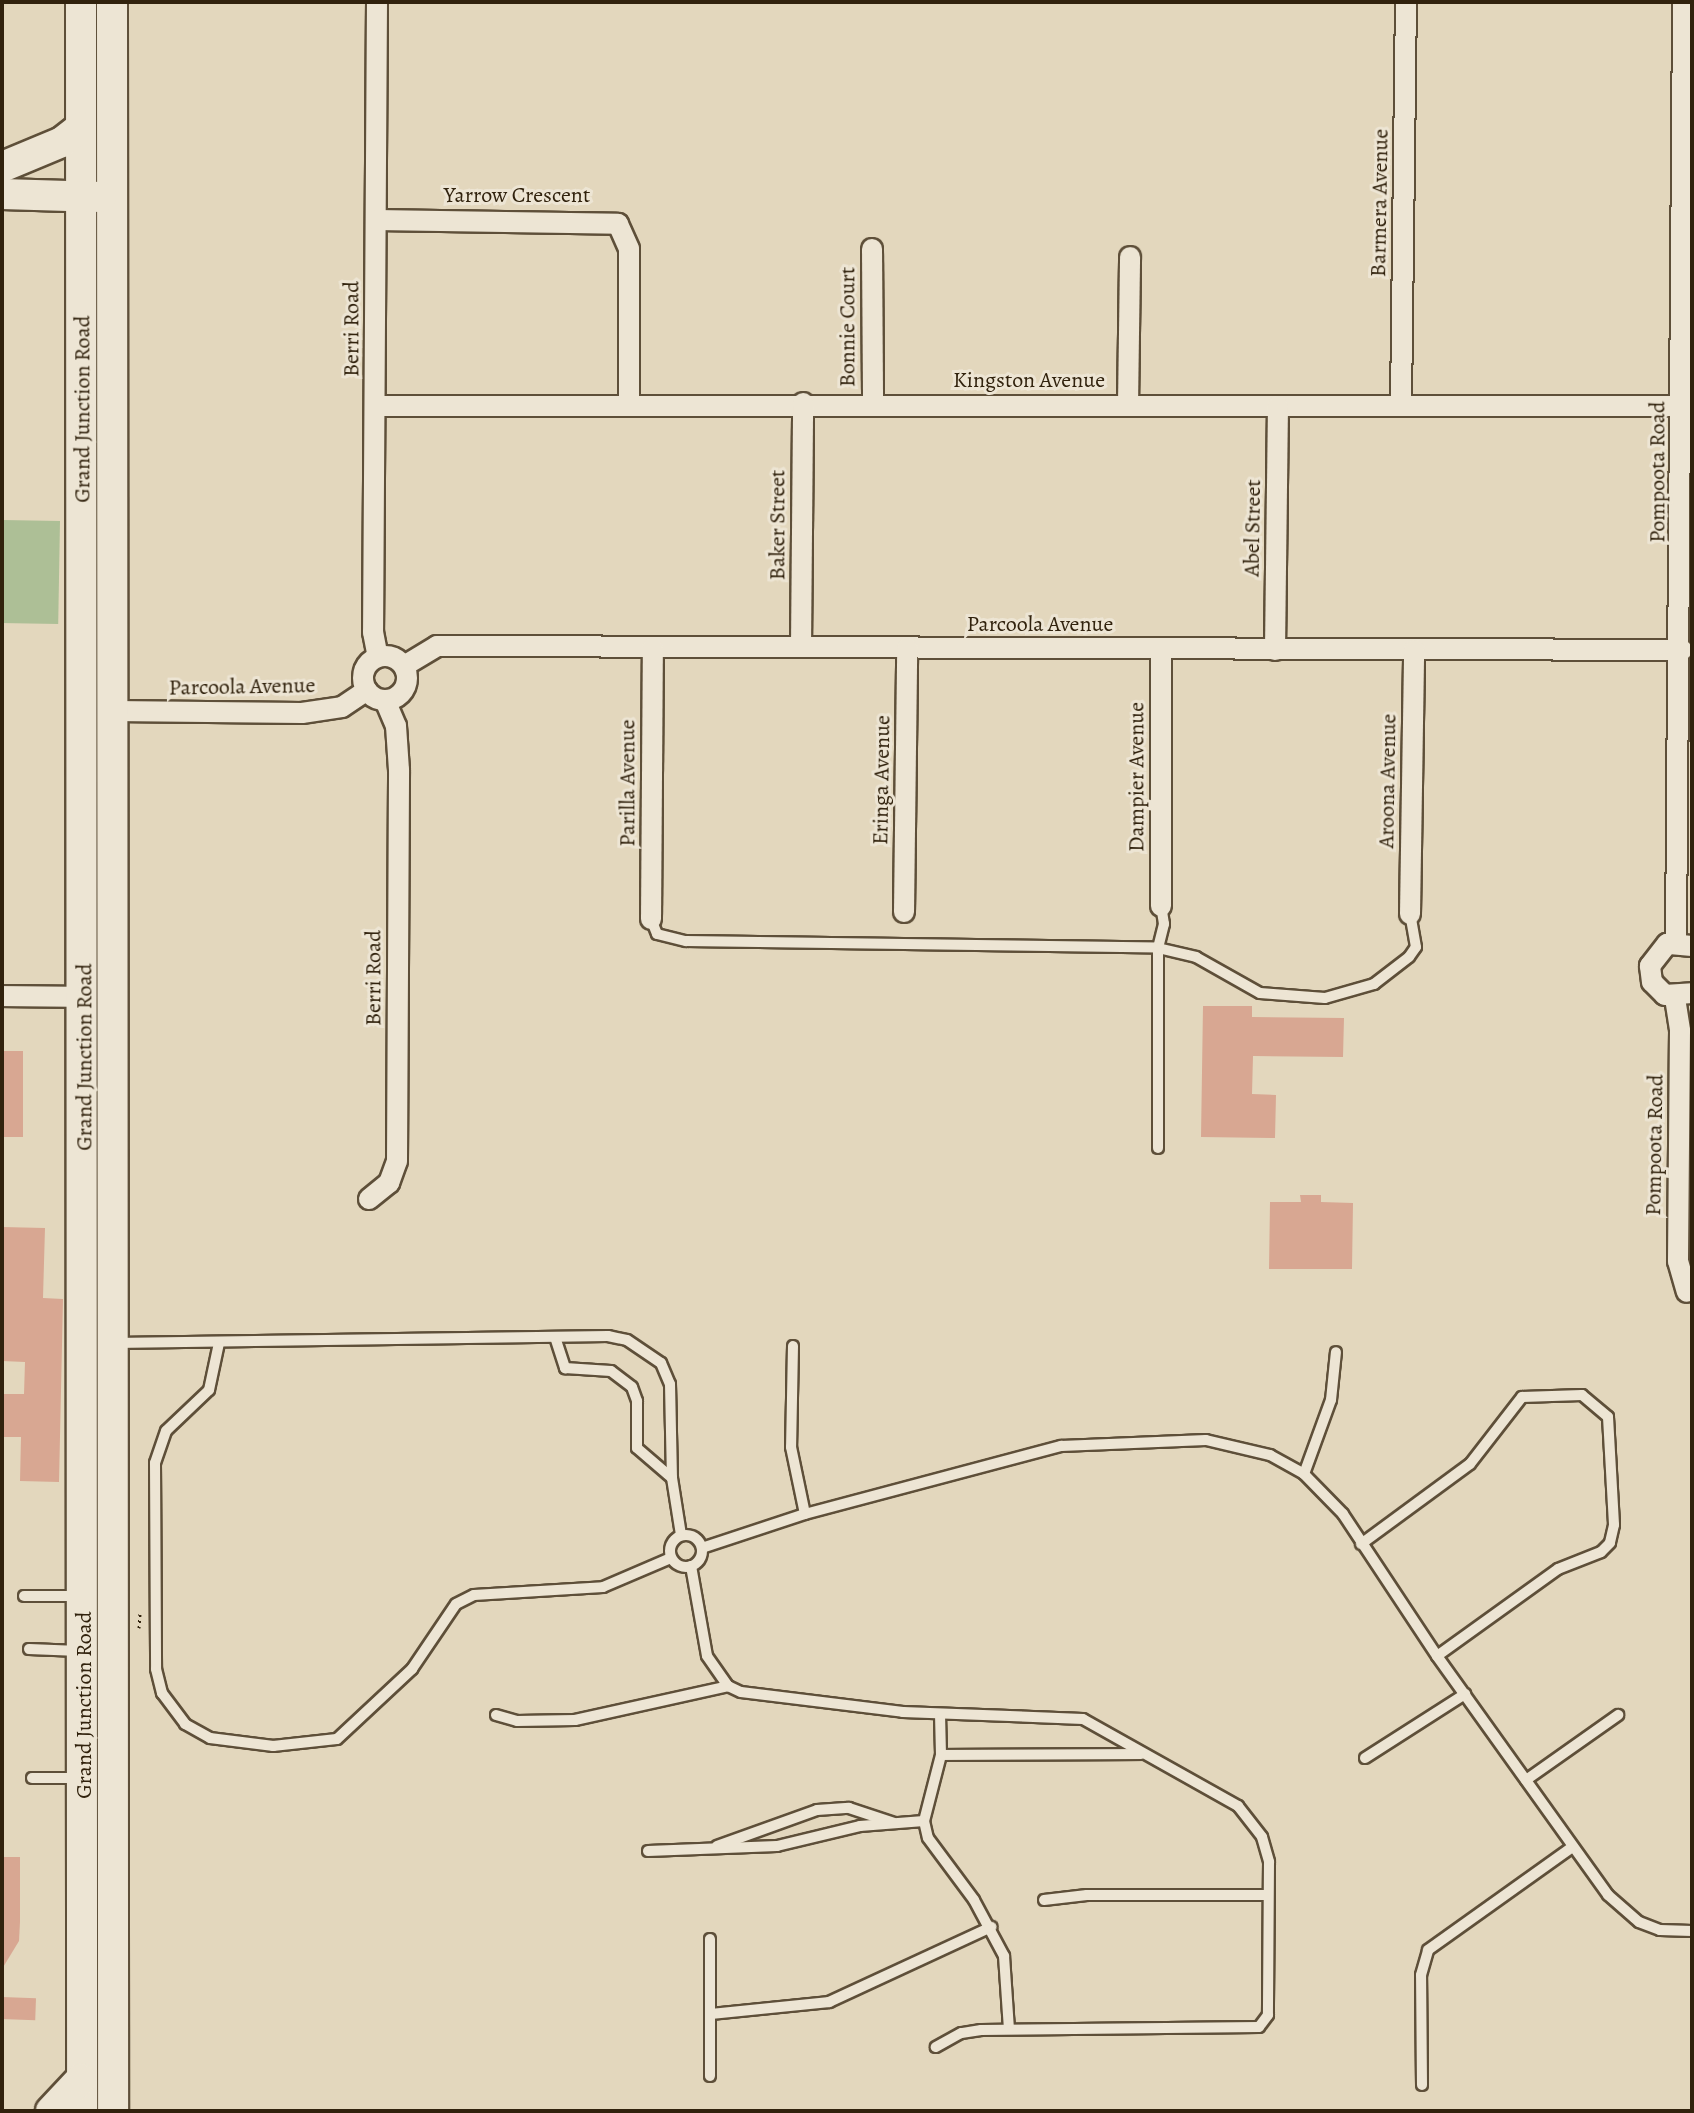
<!DOCTYPE html>
<html>
<head>
<meta charset="utf-8">
<style>
	body { margin:0 }
	#map { position:relative; width:1694px; height:2113px; overflow:hidden; background:#e3d7bd; font-family:Alegreya,serif }
	div>[style] { position:absolute }
	.green>* { inset:0; background:#adbf96; transform-origin:0 0 }
	.building>* { inset:0; background:#d8a792; transform-origin:0 0 }
	.path>* { height:3px; margin-top:-1.5px; transform-origin:0; background:repeating-linear-gradient(90deg,#31220d 0 2px,transparent 0 6px) }
	.roads { filter:drop-shadow(2px 0 #5e4f39) drop-shadow(-2px 0 #5e4f39) drop-shadow(0 2px #5e4f39) drop-shadow(0 -2px #5e4f39) }
	.lane>* { height:10px; margin:-5px; padding:0 5px; transform-origin:5px; border-radius:5px; background:#ede5d4 }
	.lane>.ring { margin:-5px; padding:0; box-sizing:content-box; background:none; border:10px solid #ede5d4; border-radius:50% }
	.street>* { height:20px; margin:-10px; padding:0 10px; transform-origin:10px; border-radius:10px; background:#ede5d4 }
	.street>.ring { margin:-10px; padding:0; box-sizing:content-box; background:none; border:20px solid #ede5d4; border-radius:50% }
	.secondary>* { height:30px; margin:-15px; padding:0 15px; transform-origin:15px; border-radius:15px; background:#ede5d4 }
	span { translate:-50% -50%; white-space:nowrap; text-align:center; line-height:1.15; -webkit-text-stroke:6px #ede5d4; paint-order:stroke }
	.street-label { font-size:22px; color:#31220d }
	.frame { position:absolute; inset:0; border:4px solid #31220d; pointer-events:none }
</style>
</head>
<body>
<div id="map">
	<div class="green">
		<i style="left:2px;top:520px;width:58px;height:103px;rotate:1deg"></i>
		<i style="clip-path:polygon(1233px 2109px,1233px 2111px,874px 2111px,879px 2110px)"></i>
	</div>
	<div class="building">
		<i style="clip-path:polygon(1203px 1006px,1252px 1006px,1252px 1017px,1344px 1018px,1343px 1057px,1253px 1056px,1252px 1094px,1276px 1095px,1275px 1138px,1201px 1137px)"></i>
		<i style="left:2px;top:1051px;width:21px;height:86px"></i>
		<i style="clip-path:polygon(1300px 1195px,1321px 1195px,1321px 1202px,1353px 1203px,1352px 1269px,1269px 1269px,1270px 1202px,1301px 1202px)"></i>
		<i style="clip-path:polygon(2px 1227px,45px 1228px,43px 1298px,63px 1299px,59px 1482px,20px 1481px,21px 1437px,2px 1437px,2px 1394px,24px 1394px,25px 1362px,2px 1361px)"></i>
		<i style="clip-path:polygon(2px 1857px,20px 1857px,20px 1922px,19px 1941px,2px 1969px)"></i>
		<i style="left:2px;top:1997px;width:34px;height:22px;rotate:2deg"></i>
	</div>
	<div class="path">
		<i style="left:139px;top:1628px;width:16px;rotate:-86deg"></i>
	</div>
	<div class="roads">
		<div class="lane">
			<i style="left:651px;top:919px;width:16px;rotate:68deg"></i>
			<i style="left:657px;top:934px;width:30px;rotate:14deg"></i>
			<i style="left:686px;top:941px;width:472px;rotate:0.8deg"></i>
			<i style="left:1158px;top:948px;width:25px;rotate:-76deg"></i>
			<i style="left:1164px;top:924px;width:18px;rotate:-99deg"></i>
			<i style="left:1158px;top:1148px;width:200px;rotate:-90deg"></i>
			<i style="left:1158px;top:948px;width:39px;rotate:13deg"></i>
			<i style="left:1196px;top:957px;width:73px;rotate:29.4deg"></i>
			<i style="left:1260px;top:993px;width:65px;rotate:4.4deg"></i>
			<i style="left:1325px;top:998px;width:51px;rotate:-15.9deg"></i>
			<i style="left:1374px;top:984px;width:44px;rotate:-37.6deg"></i>
			<i style="left:1409px;top:957px;width:12px;rotate:-55deg"></i>
			<i style="left:1416px;top:947px;width:34px;rotate:-100deg"></i>
			<i style="left:555px;top:1337px;width:33px;rotate:72deg"></i>
			<i style="left:565px;top:1368px;width:46px;rotate:3.7deg"></i>
			<i style="left:611px;top:1371px;width:26px;rotate:37deg"></i>
			<i style="left:632px;top:1387px;width:15px;rotate:70deg"></i>
			<i style="left:637px;top:1401px;width:47px;rotate:90deg"></i>
			<i style="left:637px;top:1448px;width:46px;rotate:40.6deg"></i>
			<i style="left:114px;top:1343px;width:494px;rotate:-0.8deg"></i>
			<i style="left:608px;top:1336px;width:19px;rotate:12deg"></i>
			<i style="left:627px;top:1340px;width:41px;rotate:34.1deg"></i>
			<i style="left:661px;top:1363px;width:23px;rotate:67deg"></i>
			<i style="left:670px;top:1384px;width:94px;rotate:88.8deg"></i>
			<i style="left:672px;top:1478px;width:58px;rotate:81deg"></i>
			<i style="left:219px;top:1343px;width:48px;rotate:102deg"></i>
			<i style="left:209px;top:1390px;width:59px;rotate:136.4deg"></i>
			<i style="left:166px;top:1431px;width:34px;rotate:109deg"></i>
			<i style="left:155px;top:1463px;width:206px;rotate:89.7deg"></i>
			<i style="left:156px;top:1669px;width:25px;rotate:76deg"></i>
			<i style="left:162px;top:1693px;width:39px;rotate:53deg"></i>
			<i style="left:185px;top:1724px;width:29px;rotate:29deg"></i>
			<i style="left:210px;top:1738px;width:64px;rotate:7.2deg"></i>
			<i style="left:273px;top:1746px;width:64px;rotate:-6.2deg"></i>
			<i style="left:337px;top:1739px;width:103px;rotate:-43deg"></i>
			<i style="left:412px;top:1669px;width:78px;rotate:-55.9deg"></i>
			<i style="left:456px;top:1604px;width:20px;rotate:-27deg"></i>
			<i style="left:474px;top:1595px;width:129px;rotate:-3.5deg"></i>
			<i style="left:603px;top:1587px;width:74px;rotate:-23.1deg"></i>
			<i style="left:793px;top:1346px;width:101px;rotate:91.1deg"></i>
			<i style="left:791px;top:1447px;width:68px;rotate:78.2deg"></i>
			<i style="left:1304px;top:1474px;width:79px;rotate:-70deg"></i>
			<i style="left:1331px;top:1400px;width:48px;rotate:-84.1deg"></i>
			<i class="ring" style="left:670px;top:1535px;width:22px;height:22px"></i>
			<i style="left:1361px;top:1544px;width:135px;rotate:-36.3deg"></i>
			<i style="left:1470px;top:1464px;width:85px;rotate:-52.2deg"></i>
			<i style="left:1522px;top:1397px;width:60px;rotate:-1.9deg"></i>
			<i style="left:1582px;top:1395px;width:34px;rotate:40deg"></i>
			<i style="left:1608px;top:1417px;width:108px;rotate:86.8deg"></i>
			<i style="left:1614px;top:1525px;width:18px;rotate:103deg"></i>
			<i style="left:1610px;top:1543px;width:13px;rotate:135deg"></i>
			<i style="left:1601px;top:1552px;width:46px;rotate:158.4deg"></i>
			<i style="left:1558px;top:1569px;width:149px;rotate:144.3deg"></i>
			<i style="left:702px;top:1548px;width:108px;rotate:-18.3deg"></i>
			<i style="left:805px;top:1514px;width:265px;rotate:-14.9deg"></i>
			<i style="left:1061px;top:1446px;width:145px;rotate:-2.4deg"></i>
			<i style="left:1206px;top:1440px;width:66px;rotate:13.2deg"></i>
			<i style="left:1270px;top:1455px;width:39px;rotate:29deg"></i>
			<i style="left:1304px;top:1474px;width:56px;rotate:45.7deg"></i>
			<i style="left:1343px;top:1514px;width:170px;rotate:56.5deg"></i>
			<i style="left:1437px;top:1656px;width:294px;rotate:54.4deg"></i>
			<i style="left:1608px;top:1895px;width:41px;rotate:41.1deg"></i>
			<i style="left:1639px;top:1922px;width:22px;rotate:21deg"></i>
			<i style="left:1660px;top:1930px;width:32px;rotate:2deg"></i>
			<i style="left:691px;top:1566px;width:91px;rotate:79.9deg"></i>
			<i style="left:707px;top:1656px;width:37px;rotate:55deg"></i>
			<i style="left:728px;top:1686px;width:14px;rotate:25deg"></i>
			<i style="left:741px;top:1692px;width:163px;rotate:7deg"></i>
			<i style="left:903px;top:1712px;width:180px;rotate:2.2deg"></i>
			<i style="left:1083px;top:1719px;width:178px;rotate:29.3deg"></i>
			<i style="left:1238px;top:1806px;width:39px;rotate:52deg"></i>
			<i style="left:1262px;top:1837px;width:26px;rotate:74deg"></i>
			<i style="left:1269px;top:1862px;width:153px;rotate:90.4deg"></i>
			<i style="left:1268px;top:2015px;width:15px;rotate:127deg"></i>
			<i style="left:1259px;top:2027px;width:278px;rotate:179.4deg"></i>
			<i style="left:981px;top:2030px;width:20px;rotate:171deg"></i>
			<i style="left:961px;top:2033px;width:29px;rotate:151deg"></i>
			<i style="left:24px;top:1596px;width:55px"></i>
			<i style="left:29px;top:1649px;width:50px;rotate:2.3deg"></i>
			<i style="left:940px;top:1714px;width:41px;rotate:88.6deg"></i>
			<i style="left:941px;top:1755px;width:68px;rotate:104.4deg"></i>
			<i style="left:924px;top:1821px;width:17px;rotate:77deg"></i>
			<i style="left:928px;top:1838px;width:77px;rotate:53.4deg"></i>
			<i style="left:974px;top:1900px;width:64px;rotate:61.8deg"></i>
			<i style="left:1004px;top:1956px;width:73px;rotate:86.1deg"></i>
			<i style="left:496px;top:1715px;width:22px;rotate:16deg"></i>
			<i style="left:517px;top:1721px;width:58px;rotate:-1deg"></i>
			<i style="left:575px;top:1720px;width:157px;rotate:-12.5deg"></i>
			<i style="left:941px;top:1755px;width:200px;rotate:-0.3deg"></i>
			<i style="left:1365px;top:1758px;width:119px;rotate:-32.6deg"></i>
			<i style="left:32px;top:1778px;width:47px"></i>
			<i style="left:1526px;top:1780px;width:113px;rotate:-35.2deg"></i>
			<i style="left:717px;top:1846px;width:106px;rotate:-19.8deg"></i>
			<i style="left:817px;top:1810px;width:32px;rotate:-4deg"></i>
			<i style="left:849px;top:1808px;width:47px;rotate:18.4deg"></i>
			<i style="left:648px;top:1851px;width:129px;rotate:-2.2deg"></i>
			<i style="left:777px;top:1846px;width:85px;rotate:-13.5deg"></i>
			<i style="left:860px;top:1826px;width:64px;rotate:-4.5deg"></i>
			<i style="left:1044px;top:1900px;width:43px;rotate:-6.6deg"></i>
			<i style="left:1087px;top:1895px;width:181px"></i>
			<i style="left:711px;top:2014px;width:119px;rotate:-5.8deg"></i>
			<i style="left:829px;top:2002px;width:179px;rotate:-24.8deg"></i>
			<i style="left:710px;top:2076px;width:137px;rotate:-90deg"></i>
			<i style="left:1422px;top:2085px;width:110px;rotate:-90.5deg"></i>
			<i style="left:1421px;top:1975px;width:26px;rotate:-74deg"></i>
			<i style="left:1428px;top:1950px;width:176px;rotate:-35.5deg"></i>
		</div>
		<div class="street">
			<i style="left:377px;top:2px;width:630px;rotate:90.36deg"></i>
			<i style="left:373px;top:632px;width:25px;rotate:79deg"></i>
			<i style="left:376px;top:220px;width:242px;rotate:0.9deg"></i>
			<i style="left:618px;top:224px;width:27px;rotate:66deg"></i>
			<i style="left:629px;top:249px;width:156px;rotate:90deg"></i>
			<i style="left:872px;top:249px;width:156px;rotate:89.6deg"></i>
			<i style="left:1128px;top:405px;width:148px;rotate:-89.2deg"></i>
			<i style="left:1401px;top:405px;width:403px;rotate:-89.3deg"></i>
			<i style="left:375px;top:406px;width:1307px"></i>
			<i style="left:801px;top:647px;width:244px;rotate:-89.5deg"></i>
			<i style="left:1275px;top:650px;width:244px;rotate:-89.3deg"></i>
			<i class="ring" style="left:363px;top:656px;width:24px;height:24px"></i>
			<i style="left:404px;top:666px;width:39px;rotate:-31deg"></i>
			<i style="left:437px;top:646px;width:1245px;rotate:0.18deg"></i>
			<i style="left:113px;top:711px;width:189px;rotate:0.6deg"></i>
			<i style="left:302px;top:713px;width:40px;rotate:-8.5deg"></i>
			<i style="left:342px;top:707px;width:30px;rotate:-34deg"></i>
			<i style="left:1161px;top:906px;width:257px;rotate:-90deg"></i>
			<i style="left:904px;top:912px;width:264px;rotate:-89.3deg"></i>
			<i style="left:1410px;top:914px;width:264px;rotate:-89.1deg"></i>
			<i style="left:651px;top:919px;width:271px;rotate:-89.6deg"></i>
			<i style="left:1676px;top:942px;width:940px;rotate:-89.57deg"></i>
			<i style="left:1692px;top:946px;width:25px;rotate:-175deg"></i>
			<i style="left:1667px;top:944px;width:28px;rotate:128deg"></i>
			<i style="left:1650px;top:966px;width:16px;rotate:83deg"></i>
			<i style="left:1652px;top:982px;width:18px;rotate:45deg"></i>
			<i style="left:1665px;top:995px;width:27px;rotate:-4deg"></i>
			<i style="left:2px;top:996px;width:82px;rotate:0.7deg"></i>
			<i style="left:1675px;top:998px;width:33px;rotate:81deg"></i>
			<i style="left:1680px;top:1031px;width:230px;rotate:90.5deg"></i>
			<i style="left:1678px;top:1261px;width:32px;rotate:74deg"></i>
			<i style="left:369px;top:1199px;width:26px;rotate:-39deg"></i>
			<i style="left:389px;top:1183px;width:23px;rotate:-70deg"></i>
			<i style="left:397px;top:1161px;width:391px;rotate:-89.7deg"></i>
			<i style="left:399px;top:770px;width:44px;rotate:-93.9deg"></i>
			<i style="left:396px;top:726px;width:28px;rotate:-113deg"></i>
		</div>
		<div class="secondary">
			<i style="left:81px;top:2px;width:2109px;rotate:89.97deg"></i>
			<i style="left:112px;top:2px;width:2109px;rotate:89.97deg"></i>
			<i style="left:2px;top:167px;width:65px;rotate:-22.6deg"></i>
			<i style="left:62px;top:142px;width:24px;rotate:-38deg"></i>
			<i style="left:2px;top:194px;width:99px;rotate:1.7deg"></i>
			<i style="left:51px;top:2111px;width:44px;rotate:-46.8deg"></i>
		</div>
	</div>
	<div class="street-label">
		<span style="left:517px;top:196px">Yarrow Crescent</span>
		<span style="left:1380px;top:203px;rotate:-89deg">Barmera Avenue</span>
		<span style="left:848px;top:327px;rotate:-90deg">Bonnie Court</span>
		<span style="left:352px;top:329px;rotate:-90deg">Berri Road</span>
		<span style="left:1029px;top:381px">Kingston Avenue</span>
		<span style="left:83px;top:409px;rotate:-90deg">Grand Junction Road</span>
		<span style="left:1658px;top:472px;rotate:-90deg">Pompoota Road</span>
		<span style="left:778px;top:525px;rotate:-90deg">Baker Street</span>
		<span style="left:1253px;top:528px;rotate:-89deg">Abel Street</span>
		<span style="left:1040px;top:625px">Parcoola Avenue</span>
		<span style="left:242px;top:687px;rotate:-1deg">Parcoola Avenue</span>
		<span style="left:1137px;top:777px;rotate:-90deg">Dampier Avenue</span>
		<span style="left:882px;top:780px;rotate:-89deg">Eringa Avenue</span>
		<span style="left:1388px;top:781px;rotate:-89deg">Aroona Avenue</span>
		<span style="left:628px;top:783px;rotate:-90deg">Parilla Avenue</span>
		<span style="left:374px;top:978px;rotate:-90deg">Berri Road</span>
		<span style="left:85px;top:1057px;rotate:-90deg">Grand Junction Road</span>
		<span style="left:1655px;top:1145px;rotate:-89deg">Pompoota Road</span>
		<span style="left:85px;top:1705px;rotate:-90deg">Grand Junction Road</span>
	</div>
	<div class="frame"></div>
</div>
</body>
</html>
